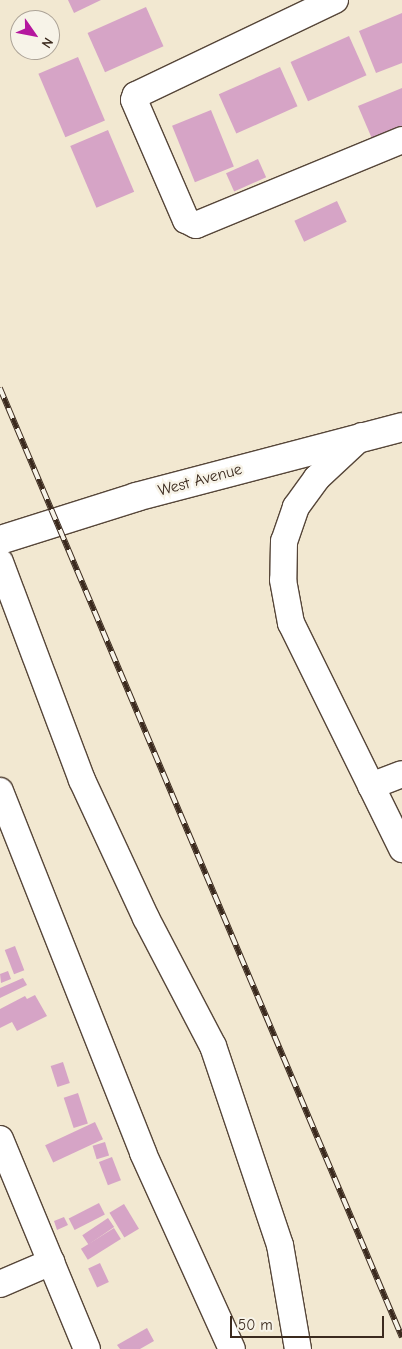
<!DOCTYPE html>
<html>
<head>
<meta charset="utf-8">
<style>
	body { margin:0 }
	#map { position:relative; width:402px; height:1349px; overflow:hidden; background:#f2e8d1; font-family:"Comic Neue",sans-serif }
	div>[style] { position:absolute }
	.building>* { inset:0; background:#d6a4c6; transform-origin:0 0 }
	.roads { filter:drop-shadow(1px 0 #564639) drop-shadow(-1px 0 #564639) drop-shadow(0 1px #564639) drop-shadow(0 -1px #564639) }
	.minor>* { height:26px; margin:-13px; padding:0 13px; transform-origin:13px; border-radius:13px; background:#fff }
	.major>* { height:28px; margin:-14px; padding:0 14px; transform-origin:14px; border-radius:14px; background:#fff }
	.rail>* { height:5.5px; margin-top:-2.75px; transform-origin:0; background:repeating-linear-gradient(90deg,#f7f3e8 0 11px,#3b2a1e 0 22px); box-sizing:border-box; border-block:1px solid #3b2a1e }
	span { translate:-50% -50%; white-space:nowrap; text-align:center; line-height:1.15; -webkit-text-stroke:5px #f7f3e8; paint-order:stroke }
	.street-label { font-size:16px; color:#3b2a1e }
	.north { position:absolute; left:10px; top:10px; width:50px; height:50px; box-sizing:border-box; background:#f7f3e8; border:1px solid #aca397; border-radius:50%; rotate:123deg; font-size:14px; font-weight:700; line-height:20px; text-align:center; color:#3b2a1e }
	.north::after { content:''; display:block; margin:auto; width:18px; height:22px; background:#b5179e; clip-path:polygon(50% 0,100% 100%,50% 72%,0 100%) }
	.scale { position:absolute; left:230px; top:1316px; width:154px; height:22px; box-sizing:border-box; border:2px solid #3b2a1e; border-top:0; padding-left:6px; font-size:15px; line-height:18px; white-space:nowrap; color:#3b2a1e; -webkit-text-stroke:4px #f7f3e8; paint-order:stroke }
</style>
</head>
<body>
<div id="map">
	<div class="building">
		<i style="clip-path:polygon(68px 0,101px 0,74px 13px)"></i>
		<i style="left:146px;top:7px;width:43px;height:64px;rotate:66deg"></i>
		<i style="clip-path:polygon(402px 13px,402px 63px,376px 73px,359px 31px)"></i>
		<i style="left:349px;top:36px;width:43px;height:64px;rotate:66deg"></i>
		<i style="left:78px;top:57px;width:69px;height:43px;rotate:67deg"></i>
		<i style="left:280px;top:67px;width:43px;height:67px;rotate:66deg"></i>
		<i style="clip-path:polygon(402px 88px,402px 129px,373px 141px,358px 106px)"></i>
		<i style="left:211px;top:110px;width:61px;height:42px;rotate:68deg"></i>
		<i style="left:108px;top:130px;width:67px;height:41px;rotate:67deg"></i>
		<i style="left:258px;top:159px;width:20px;height:35px;rotate:66deg"></i>
		<i style="left:337px;top:201px;width:23px;height:47px;rotate:65deg"></i>
		<i style="left:15px;top:946px;width:26px;height:11px;rotate:69deg"></i>
		<i style="clip-path:polygon(8px 971px,11px 979px,1px 983px,0 974px)"></i>
		<i style="clip-path:polygon(23px 978px,27px 985px,0 998px,0 988px)"></i>
		<i style="clip-path:polygon(35px 995px,47px 1016px,17px 1031px,12px 1022px,0 1028px,0 1009px,25px 996px,27px 999px)"></i>
		<i style="left:63px;top:1062px;width:22px;height:13px;rotate:72deg"></i>
		<i style="left:78px;top:1093px;width:32px;height:15px;rotate:72deg"></i>
		<i style="left:95px;top:1122px;width:19px;height:55px;rotate:65deg"></i>
		<i style="left:105px;top:1142px;width:14px;height:13px;rotate:73deg"></i>
		<i style="left:112px;top:1157px;width:25px;height:14px;rotate:69deg"></i>
		<i style="left:99px;top:1203px;width:13px;height:34px;rotate:63deg"></i>
		<i style="left:124px;top:1204px;width:29px;height:17px;rotate:59deg"></i>
		<i style="clip-path:polygon(64px 1217px,68px 1225px,57px 1230px,54px 1221px)"></i>
		<i style="left:108px;top:1218px;width:11px;height:31px;rotate:56deg"></i>
		<i style="left:114px;top:1228px;width:13px;height:39px;rotate:58deg"></i>
		<i style="left:100px;top:1263px;width:21px;height:13px;rotate:65deg"></i>
		<i style="clip-path:polygon(147px 1328px,154px 1341px,140px 1349px,120px 1349px,117px 1345px)"></i>
	</div>
	<div class="roads">
		<div class="minor">
			<i style="left:335px;top:0;width:221px;rotate:154.5deg"></i>
			<i style="left:136px;top:95px;width:5px;rotate:112deg"></i>
			<i style="left:134px;top:100px;width:131px;rotate:66.6deg"></i>
			<i style="left:186px;top:220px;width:11px;rotate:27deg"></i>
			<i style="left:196px;top:225px;width:223px;rotate:-22.4deg"></i>
			<i style="left:362px;top:436px;width:62px;rotate:137deg"></i>
			<i style="left:317px;top:478px;width:36px;rotate:126deg"></i>
			<i style="left:296px;top:507px;width:36px;rotate:109deg"></i>
			<i style="left:284px;top:541px;width:39px;rotate:91deg"></i>
			<i style="left:283px;top:580px;width:44px;rotate:79.5deg"></i>
			<i style="left:291px;top:623px;width:252px;rotate:63.8deg"></i>
			<i style="left:0;top:562px;width:233px;rotate:69.4deg"></i>
			<i style="left:82px;top:780px;width:152px;rotate:65.1deg"></i>
			<i style="left:146px;top:918px;width:144px;rotate:62.4deg"></i>
			<i style="left:213px;top:1046px;width:210px;rotate:71.4deg"></i>
			<i style="left:280px;top:1245px;width:106px;rotate:80.2deg"></i>
			<i style="left:371px;top:786px;width:33px;rotate:-21deg"></i>
			<i style="left:0;top:791px;width:389px;rotate:68.4deg"></i>
			<i style="left:143px;top:1153px;width:215px;rotate:65.6deg"></i>
			<i style="left:0;top:1139px;width:227px;rotate:67.5deg"></i>
			<i style="left:0;top:1284px;width:56px;rotate:-23.3deg"></i>
		</div>
		<div class="major">
			<i style="left:0;top:540px;width:143px;rotate:-17.5deg"></i>
			<i style="left:136px;top:497px;width:275px;rotate:-14.7deg"></i>
		</div>
	</div>
	<div class="rail">
		<i style="left:0;top:388px;width:1031px;rotate:67.04deg"></i>
	</div>
	<div class="street-label">
		<span style="left:200px;top:480px;rotate:-15deg">West Avenue</span>
	</div>
	<div class="north">N</div>
	<div class="scale">50 m</div>
</div>
</body>
</html>
